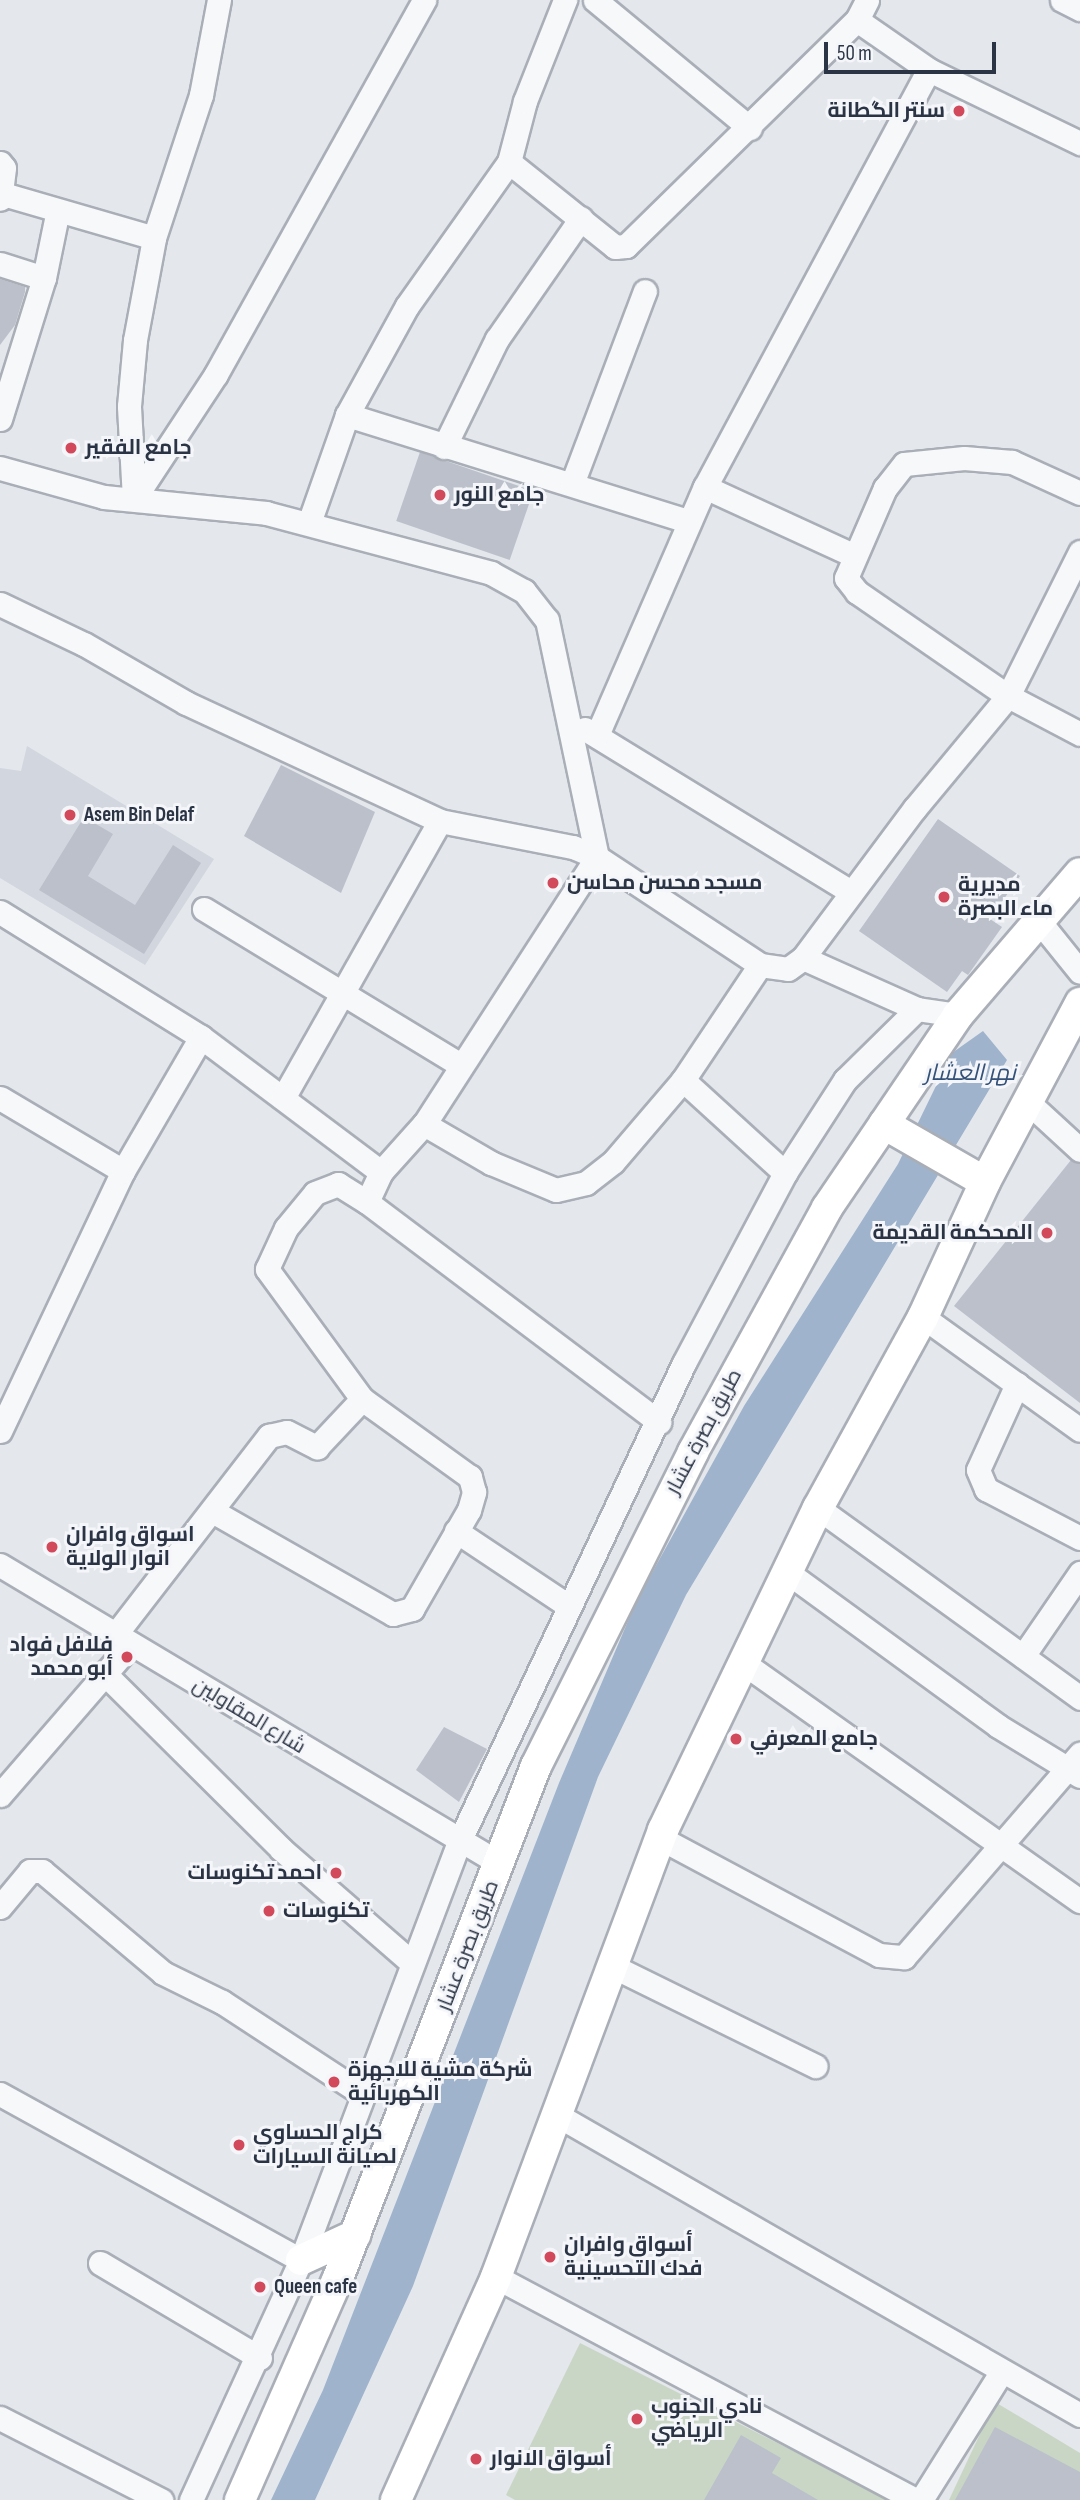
<!DOCTYPE html>
<html>
<head>
<meta charset="utf-8">
<style>
	body { margin:0 }
	#map { position:relative; width:1080px; height:2500px; overflow:hidden; background:#e4e7ec; font-family:"Sofia Sans Condensed",Cairo,sans-serif }
	div>[style] { position:absolute }
	.built>* { inset:0; background:#d2d6de }
	.green>* { inset:0; background:#c9d6c5 }
	.water>* { inset:0; background:#9fb4cc }
	.building>* { inset:0; background:#bbc0ca; transform-origin:0 0 }
	.roads { filter:drop-shadow(2px 0 #a9aeb7) drop-shadow(-2px 0 #a9aeb7) drop-shadow(0 2px #a9aeb7) drop-shadow(0 -2px #a9aeb7) }
	.minor>* { height:23px; margin:-11.5px; padding:0 11.5px; transform-origin:11.5px; border-radius:11.5px; background:#f7f8fa }
	.major>* { height:30px; margin:-15px; padding:0 15px; transform-origin:15px; border-radius:15px; background:#fff }
	.dots>* { width:19px; height:19px; translate:-50% -50%; box-sizing:border-box; border:4px solid #f4f6f9; border-radius:50% }
	span { translate:-50% -50%; white-space:nowrap; text-align:center; line-height:1.15; -webkit-text-stroke:6px #f4f6f9; paint-order:stroke }
	.poi-label { font-size:21px; color:#2b3445; font-weight:700 }
	.right { translate:-100% -50%; text-align:right }
	.left { translate:0 -50%; text-align:left }
	.street-label { font-size:21px; color:#2b3445 }
	.water-label { font-size:23px; color:#34527a; font-style:italic }
	.scale { position:absolute; left:824px; top:42px; width:172px; height:32px; box-sizing:border-box; border:4px solid #2b3445; border-top:0; padding-left:9px; font-size:21px; line-height:24px; white-space:nowrap; color:#2b3445; -webkit-text-stroke:5px #f4f6f9; paint-order:stroke }
</style>
</head>
<body>
<div id="map">
	<div class="built">
		<i style="clip-path:polygon(27px 746px,214px 859px,145px 965px,0 878px,0 768px,21px 771px)"></i>
	</div>
	<div class="green">
		<i style="clip-path:polygon(580px 2343px,890px 2500px,515px 2500px,506px 2495px)"></i>
		<i style="clip-path:polygon(995px 2402px,1080px 2453px,1080px 2500px,949px 2500px)"></i>
	</div>
	<div class="water">
		<i style="clip-path:polygon(983px 1031px,1007px 1060px,686px 1595px,598px 1777px,413px 2286px,315px 2500px,271px 2500px,323px 2390px,559px 1783px,637px 1600px,744px 1406px,898px 1164px,952px 1053px)"></i>
	</div>
	<div class="building">
		<i style="clip-path:polygon(0 279px,25px 287px,25px 292px,15px 325px,0 345px)"></i>
		<i style="left:420px;top:452px;width:120px;height:73px;rotate:19deg"></i>
		<i style="clip-path:polygon(281px 765px,375px 812px,341px 893px,244px 836px)"></i>
		<i style="clip-path:polygon(84px 817px,113px 834px,88px 876px,135px 905px,173px 845px,201px 863px,144px 954px,39px 890px)"></i>
		<i style="clip-path:polygon(938px 819px,1020px 876px,990px 919px,1002px 927px,968px 975px,962px 971px,947px 992px,859px 931px)"></i>
		<i style="clip-path:polygon(1071px 1160px,1080px 1164px,1080px 1403px,954px 1306px)"></i>
		<i style="clip-path:polygon(444px 1727px,487px 1749px,459px 1802px,416px 1770px)"></i>
		<i style="clip-path:polygon(995px 2427px,1080px 2472px,1080px 2500px,955px 2500px)"></i>
		<i style="clip-path:polygon(741px 2435px,781px 2458px,772px 2473px,818px 2500px,704px 2500px)"></i>
	</div>
	<div class="roads">
		<div class="minor">
			<i style="left:595px;top:0;width:201px;rotate:39.6deg"></i>
			<i style="left:1062px;top:0;width:20px;rotate:27deg"></i>
			<i style="left:857px;top:20px;width:88px;rotate:34.8deg"></i>
			<i style="left:929px;top:70px;width:168px;rotate:25.8deg"></i>
			<i style="left:509px;top:162px;width:136px;rotate:38.7deg"></i>
			<i style="left:615px;top:247px;width:11px;rotate:-5deg"></i>
			<i style="left:626px;top:246px;width:323px;rotate:-44.4deg"></i>
			<i style="left:857px;top:20px;width:22px;rotate:-63deg"></i>
			<i style="left:0;top:163px;width:6px;rotate:51deg"></i>
			<i style="left:4px;top:168px;width:31px;rotate:97deg"></i>
			<i style="left:3px;top:194px;width:157px;rotate:16.2deg"></i>
			<i style="left:0;top:264px;width:46px;rotate:17.7deg"></i>
			<i style="left:347px;top:415px;width:357px;rotate:17.3deg"></i>
			<i style="left:0;top:419px;width:148px;rotate:-72.7deg"></i>
			<i style="left:44px;top:278px;width:69px;rotate:-78.4deg"></i>
			<i style="left:444px;top:447px;width:120px;rotate:-63.9deg"></i>
			<i style="left:497px;top:339px;width:147px;rotate:-55.2deg"></i>
			<i style="left:0;top:468px;width:108px;rotate:15.6deg"></i>
			<i style="left:104px;top:497px;width:163px;rotate:5.6deg"></i>
			<i style="left:266px;top:513px;width:233px;rotate:14.9deg"></i>
			<i style="left:491px;top:573px;width:38px;rotate:29deg"></i>
			<i style="left:524px;top:591px;width:37px;rotate:52deg"></i>
			<i style="left:547px;top:620px;width:242px;rotate:78.1deg"></i>
			<i style="left:597px;top:857px;width:318px;rotate:122.9deg"></i>
			<i style="left:424px;top:1124px;width:64px;rotate:131.9deg"></i>
			<i style="left:381px;top:1172px;width:33px;rotate:115deg"></i>
			<i style="left:367px;top:1202px;width:366px;rotate:37deg"></i>
			<i style="left:572px;top:484px;width:206px;rotate:-69.3deg"></i>
			<i style="left:705px;top:487px;width:163px;rotate:24.7deg"></i>
			<i style="left:1080px;top:493px;width:75px;rotate:-155.5deg"></i>
			<i style="left:1012px;top:462px;width:48px;rotate:-175.2deg"></i>
			<i style="left:964px;top:458px;width:60px;rotate:174.3deg"></i>
			<i style="left:904px;top:464px;width:31px;rotate:128deg"></i>
			<i style="left:885px;top:488px;width:98px;rotate:113.4deg"></i>
			<i style="left:846px;top:578px;width:18px;rotate:52deg"></i>
			<i style="left:857px;top:592px;width:183px;rotate:34.6deg"></i>
			<i style="left:1008px;top:696px;width:81px;rotate:27.8deg"></i>
			<i style="left:134px;top:499px;width:149px;rotate:-56.7deg"></i>
			<i style="left:216px;top:374px;width:428px;rotate:-60.9deg"></i>
			<i style="left:134px;top:499px;width:93px;rotate:-93.1deg"></i>
			<i style="left:129px;top:406px;width:66px;rotate:-84.8deg"></i>
			<i style="left:135px;top:340px;width:104px;rotate:-79.4deg"></i>
			<i style="left:154px;top:238px;width:151px;rotate:-71.8deg"></i>
			<i style="left:201px;top:95px;width:97px;rotate:-79.3deg"></i>
			<i style="left:309px;top:523px;width:114px;rotate:-70.6deg"></i>
			<i style="left:347px;top:415px;width:124px;rotate:-61.2deg"></i>
			<i style="left:407px;top:306px;width:176px;rotate:-54.7deg"></i>
			<i style="left:509px;top:162px;width:63px;rotate:-75.3deg"></i>
			<i style="left:525px;top:101px;width:109px;rotate:-68.4deg"></i>
			<i style="left:0;top:604px;width:93px;rotate:25.5deg"></i>
			<i style="left:84px;top:644px;width:118px;rotate:30deg"></i>
			<i style="left:186px;top:703px;width:280px;rotate:24.9deg"></i>
			<i style="left:440px;top:821px;width:136px;rotate:11.1deg"></i>
			<i style="left:573px;top:847px;width:26px;rotate:23deg"></i>
			<i style="left:597px;top:857px;width:196px;rotate:33.5deg"></i>
			<i style="left:760px;top:965px;width:28px;rotate:8deg"></i>
			<i style="left:788px;top:969px;width:19px;rotate:-36deg"></i>
			<i style="left:803px;top:958px;width:187px;rotate:-53.3deg"></i>
			<i style="left:915px;top:808px;width:146px;rotate:-50.3deg"></i>
			<i style="left:1008px;top:696px;width:161px;rotate:-63.4deg"></i>
			<i style="left:585px;top:729px;width:312px;rotate:31.5deg"></i>
			<i style="left:597px;top:735px;width:270px;rotate:-66.5deg"></i>
			<i style="left:705px;top:487px;width:473px;rotate:-61.8deg"></i>
			<i style="left:204px;top:909px;width:301px;rotate:31.3deg"></i>
			<i style="left:0;top:912px;width:237px;rotate:31.9deg"></i>
			<i style="left:201px;top:1037px;width:225px;rotate:36.9deg"></i>
			<i style="left:1039px;top:921px;width:65px;rotate:51.2deg"></i>
			<i style="left:803px;top:958px;width:125px;rotate:24.1deg"></i>
			<i style="left:917px;top:1009px;width:41px;rotate:8.3deg"></i>
			<i style="left:683px;top:1080px;width:138px;rotate:42.4deg"></i>
			<i style="left:0;top:1098px;width:143px;rotate:30.7deg"></i>
			<i style="left:283px;top:1098px;width:318px;rotate:-60.5deg"></i>
			<i style="left:1030px;top:1104px;width:68px;rotate:42.6deg"></i>
			<i style="left:424px;top:1124px;width:78px;rotate:30.2deg"></i>
			<i style="left:491px;top:1163px;width:70px;rotate:22.6deg"></i>
			<i style="left:556px;top:1190px;width:31px;rotate:-13deg"></i>
			<i style="left:586px;top:1183px;width:34px;rotate:-38deg"></i>
			<i style="left:613px;top:1162px;width:108px;rotate:-49.5deg"></i>
			<i style="left:683px;top:1080px;width:138px;rotate:-56.2deg"></i>
			<i style="left:923px;top:1317px;width:193px;rotate:35.7deg"></i>
			<i style="left:1017px;top:1384px;width:94px;rotate:114.4deg"></i>
			<i style="left:978px;top:1470px;width:21px;rotate:67deg"></i>
			<i style="left:986px;top:1489px;width:106px;rotate:27.5deg"></i>
			<i style="left:0;top:1431px;width:288px;rotate:-64.7deg"></i>
			<i style="left:123px;top:1171px;width:155px;rotate:-59.8deg"></i>
			<i style="left:818px;top:1508px;width:324px;rotate:35.9deg"></i>
			<i style="left:214px;top:1512px;width:206px;rotate:29.7deg"></i>
			<i style="left:393px;top:1614px;width:20px;rotate:-15deg"></i>
			<i style="left:412px;top:1609px;width:114px;rotate:-60.1deg"></i>
			<i style="left:469px;top:1510px;width:19px;rotate:-74deg"></i>
			<i style="left:474px;top:1492px;width:16px;rotate:-105deg"></i>
			<i style="left:470px;top:1477px;width:133px;rotate:-144.2deg"></i>
			<i style="left:362px;top:1399px;width:161px;rotate:-126.2deg"></i>
			<i style="left:267px;top:1269px;width:45px;rotate:-65.1deg"></i>
			<i style="left:286px;top:1228px;width:45px;rotate:-50.4deg"></i>
			<i style="left:315px;top:1193px;width:25px;rotate:-21deg"></i>
			<i style="left:338px;top:1184px;width:34px;rotate:32deg"></i>
			<i style="left:456px;top:1531px;width:133px;rotate:33.7deg"></i>
			<i style="left:0;top:1565px;width:581px;rotate:30.85deg"></i>
			<i style="left:787px;top:1572px;width:261px;rotate:36.1deg"></i>
			<i style="left:998px;top:1726px;width:96px;rotate:31.4deg"></i>
			<i style="left:115px;top:1635px;width:252px;rotate:-52.3deg"></i>
			<i style="left:269px;top:1436px;width:18px;rotate:-13deg"></i>
			<i style="left:287px;top:1432px;width:34px;rotate:27deg"></i>
			<i style="left:317px;top:1447px;width:66px;rotate:-46.8deg"></i>
			<i style="left:1023px;top:1656px;width:101px;rotate:-55.5deg"></i>
			<i style="left:742px;top:1662px;width:414px;rotate:35.3deg"></i>
			<i style="left:104px;top:1673px;width:250px;rotate:44.8deg"></i>
			<i style="left:281px;top:1849px;width:174px;rotate:41deg"></i>
			<i style="left:0;top:1795px;width:198px;rotate:-49.1deg"></i>
			<i style="left:660px;top:1838px;width:248px;rotate:28.1deg"></i>
			<i style="left:879px;top:1955px;width:25px;rotate:5deg"></i>
			<i style="left:904px;top:1957px;width:269px;rotate:-49.1deg"></i>
			<i style="left:0;top:1907px;width:47px;rotate:-50.2deg"></i>
			<i style="left:30px;top:1871px;width:12px"></i>
			<i style="left:42px;top:1871px;width:158px;rotate:40.1deg"></i>
			<i style="left:163px;top:1973px;width:66px;rotate:26.2deg"></i>
			<i style="left:222px;top:2002px;width:166px;rotate:33.2deg"></i>
			<i style="left:610px;top:1965px;width:229px;rotate:26.2deg"></i>
			<i style="left:0;top:2094px;width:344px;rotate:28.9deg"></i>
			<i style="left:557px;top:2115px;width:603px;rotate:29.84deg"></i>
			<i style="left:100px;top:2263px;width:186px;rotate:30.7deg"></i>
			<i style="left:496px;top:2277px;width:476px;rotate:28deg"></i>
			<i style="left:0;top:2418px;width:181px;rotate:27deg"></i>
			<i style="left:191px;top:2500px;width:264px;rotate:-65.4deg"></i>
			<i style="left:301px;top:2260px;width:447px;rotate:-69.3deg"></i>
			<i style="left:459px;top:1842px;width:529px;rotate:-64.84deg"></i>
			<i style="left:684px;top:1363px;width:215px;rotate:-62deg"></i>
			<i style="left:785px;top:1173px;width:111px;rotate:-57.2deg"></i>
			<i style="left:845px;top:1080px;width:101px;rotate:-44.6deg"></i>
			<i style="left:921px;top:2500px;width:152px;rotate:-57.9deg"></i>
		</div>
		<div class="major">
			<i style="left:884px;top:1124px;width:116px;rotate:29.9deg"></i>
			<i style="left:301px;top:2260px;width:60px;rotate:-24.8deg"></i>
			<i style="left:240px;top:2500px;width:243px;rotate:-66.2deg"></i>
			<i style="left:338px;top:2278px;width:549px;rotate:-68.86deg"></i>
			<i style="left:536px;top:1766px;width:351px;rotate:-63.4deg"></i>
			<i style="left:693px;top:1452px;width:278px;rotate:-61.2deg"></i>
			<i style="left:827px;top:1208px;width:233px;rotate:-55.8deg"></i>
			<i style="left:958px;top:1015px;width:187px;rotate:-49.3deg"></i>
			<i style="left:396px;top:2500px;width:244px;rotate:-65.8deg"></i>
			<i style="left:496px;top:2277px;width:477px;rotate:-69.5deg"></i>
			<i style="left:663px;top:1830px;width:357px;rotate:-64.3deg"></i>
			<i style="left:818px;top:1508px;width:218px;rotate:-61.2deg"></i>
			<i style="left:923px;top:1317px;width:149px;rotate:-65.3deg"></i>
			<i style="left:985px;top:1182px;width:203px;rotate:-62deg"></i>
		</div>
	</div>
	<div class="dots">
		<i style="left:959px;top:111px;background:#d1495b"></i>
		<i style="left:71px;top:448px;background:#d1495b"></i>
		<i style="left:440px;top:495px;background:#d1495b"></i>
		<i style="left:70px;top:815px;background:#d1495b"></i>
		<i style="left:553px;top:883px;background:#d1495b"></i>
		<i style="left:944px;top:897px;background:#d1495b"></i>
		<i style="left:1047px;top:1233px;background:#d1495b"></i>
		<i style="left:52px;top:1547px;background:#d1495b"></i>
		<i style="left:127px;top:1657px;background:#d1495b"></i>
		<i style="left:736px;top:1739px;background:#d1495b"></i>
		<i style="left:336px;top:1873px;background:#d1495b"></i>
		<i style="left:269px;top:1911px;background:#d1495b"></i>
		<i style="left:334px;top:2082px;background:#d1495b"></i>
		<i style="left:239px;top:2145px;background:#d1495b"></i>
		<i style="left:550px;top:2257px;background:#d1495b"></i>
		<i style="left:260px;top:2287px;background:#d1495b"></i>
		<i style="left:637px;top:2419px;background:#d1495b"></i>
		<i style="left:476px;top:2459px;background:#d1495b"></i>
	</div>
	<div class="poi-label">
		<span class="right" style="left:945px;top:111px">سنتر الگطانة</span>
		<span class="left" style="left:85px;top:448px">جامع الفقير</span>
		<span class="left" style="left:454px;top:495px">جامع النور</span>
		<span class="left" style="left:84px;top:815px">Asem Bin Delaf</span>
		<span class="left" style="left:567px;top:883px">مسجد محسن محاسن</span>
		<span class="left" style="left:958px;top:897px">مديرية<br>ماء البصرة</span>
		<span class="right" style="left:1033px;top:1233px">المحكمة القديمة</span>
		<span class="left" style="left:66px;top:1547px">اسواق وافران<br>انوار الولاية</span>
		<span class="right" style="left:113px;top:1657px">فلافل فواد<br>أبو محمد</span>
		<span class="left" style="left:750px;top:1739px">جامع المعرفي</span>
		<span class="right" style="left:322px;top:1873px">احمد تكنوسات</span>
		<span class="left" style="left:283px;top:1911px">تكنوسات</span>
		<span class="left" style="left:348px;top:2082px">شركة مشية للاجهزة<br>الكهربائية</span>
		<span class="left" style="left:253px;top:2145px">كراج الحساوي<br>لصيانة السيارات</span>
		<span class="left" style="left:564px;top:2257px">أسواق وافران<br>فدك التحسينية</span>
		<span class="left" style="left:274px;top:2287px">Queen cafe</span>
		<span class="left" style="left:651px;top:2419px">نادي الجنوب<br>الرياضي</span>
		<span class="left" style="left:490px;top:2459px">أسواق الانوار</span>
	</div>
	<div class="street-label">
		<span style="left:704px;top:1432px;rotate:-62deg">طريق بصرة عشار</span>
		<span style="left:249px;top:1716px;rotate:31deg">شارع المقاولين</span>
		<span style="left:468px;top:1946px;rotate:-69deg">طريق بصرة عشار</span>
	</div>
	<div class="water-label">
		<span style="left:970px;top:1073px">نهر العشار</span>
	</div>
	<div class="scale">50 m</div>
</div>
</body>
</html>
